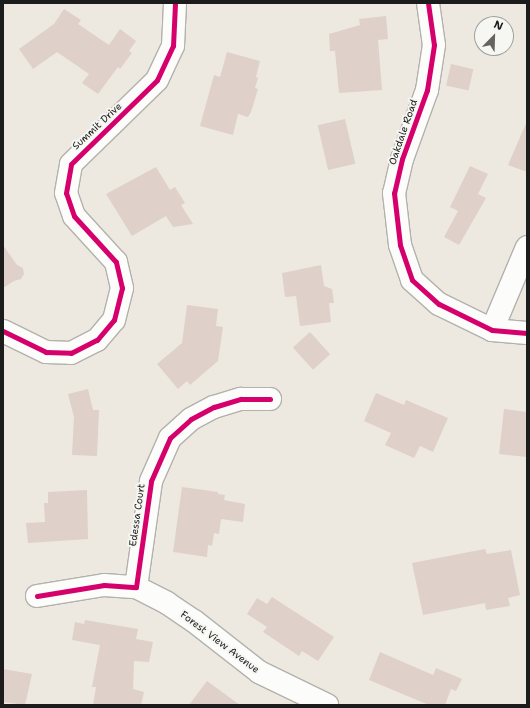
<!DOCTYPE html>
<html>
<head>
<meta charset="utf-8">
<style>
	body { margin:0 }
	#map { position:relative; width:530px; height:708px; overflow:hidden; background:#ede9e1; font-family:"Shantell Sans",sans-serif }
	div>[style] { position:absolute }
	.building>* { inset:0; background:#dfd0ca; transform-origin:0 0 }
	.roads { filter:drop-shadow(1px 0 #b3b1ac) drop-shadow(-1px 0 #b3b1ac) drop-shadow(0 1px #b3b1ac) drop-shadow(0 -1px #b3b1ac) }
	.minor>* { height:22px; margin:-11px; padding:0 11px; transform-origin:11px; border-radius:11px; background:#fcfcfa }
	.cycleway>* { height:5px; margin:-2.5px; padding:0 2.5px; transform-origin:2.5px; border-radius:2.5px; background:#d6006c }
	span { translate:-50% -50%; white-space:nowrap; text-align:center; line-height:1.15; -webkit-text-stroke:4px #f6f6f2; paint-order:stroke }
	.street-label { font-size:10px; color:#1c1c1c }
	.frame { position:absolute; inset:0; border:4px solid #1c1c1c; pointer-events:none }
	.north { position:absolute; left:474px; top:16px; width:40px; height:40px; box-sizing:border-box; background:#f6f6f2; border:1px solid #9f9f9c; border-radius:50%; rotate:23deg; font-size:11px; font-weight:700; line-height:16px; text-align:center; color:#1c1c1c }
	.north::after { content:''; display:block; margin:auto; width:14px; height:18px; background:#656461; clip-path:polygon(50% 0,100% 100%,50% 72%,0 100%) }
</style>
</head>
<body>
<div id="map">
	<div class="building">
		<i style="clip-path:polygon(64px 9px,81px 20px,78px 24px,109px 45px,120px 29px,136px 41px,129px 51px,132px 53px,120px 69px,118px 67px,98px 94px,82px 83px,89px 74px,57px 52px,33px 69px,19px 49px,54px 24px)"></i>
		<i style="clip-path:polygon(386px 16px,388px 39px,378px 40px,382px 90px,339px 93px,335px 51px,330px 51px,329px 34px,360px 25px,359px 19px)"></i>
		<i style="clip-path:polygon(227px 52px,260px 61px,256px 77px,258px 78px,255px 88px,258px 89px,251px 112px,248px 117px,238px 114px,233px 135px,200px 126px,214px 75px,220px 77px)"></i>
		<i style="left:451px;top:64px;width:23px;height:22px;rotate:13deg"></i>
		<i style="left:345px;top:119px;width:46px;height:28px;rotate:77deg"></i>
		<i style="clip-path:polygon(527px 121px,527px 172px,508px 165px)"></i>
		<i style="clip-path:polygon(470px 166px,488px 174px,478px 194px,486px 198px,459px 245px,444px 237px,458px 211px,450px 207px)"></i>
		<i style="clip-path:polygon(156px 167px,170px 190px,175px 187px,185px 203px,181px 205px,193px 224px,173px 227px,166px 216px,132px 236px,106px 194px)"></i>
		<i style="clip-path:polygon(3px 245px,17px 265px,23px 268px,24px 274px,21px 279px,14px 281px,3px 288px)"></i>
		<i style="clip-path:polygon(321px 265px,324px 286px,332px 289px,334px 303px,329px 303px,331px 322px,300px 326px,296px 296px,285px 297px,282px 273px)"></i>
		<i style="clip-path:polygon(187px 305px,218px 309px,216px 326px,223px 327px,218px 361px,190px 385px,187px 381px,178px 389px,157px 364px,182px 343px)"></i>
		<i style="left:310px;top:332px;width:30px;height:23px;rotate:48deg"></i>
		<i style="clip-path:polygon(88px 389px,93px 410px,99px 410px,97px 456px,72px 455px,74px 417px,68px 394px)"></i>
		<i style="clip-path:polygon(376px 393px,404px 405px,406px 400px,448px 418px,433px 452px,420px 446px,414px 458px,385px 445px,391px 433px,364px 421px)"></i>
		<i style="clip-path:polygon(504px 409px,527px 412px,527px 457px,499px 454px)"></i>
		<i style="clip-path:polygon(182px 487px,218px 492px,218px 494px,225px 495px,224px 500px,245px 504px,243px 522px,221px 519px,219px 534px,214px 533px,212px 546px,208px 545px,207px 557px,173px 552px)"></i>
		<i style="clip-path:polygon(87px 490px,88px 539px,28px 543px,26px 523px,45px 522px,44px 503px,48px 503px,48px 492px)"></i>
		<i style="clip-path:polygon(485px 549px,487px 554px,511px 550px,520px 595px,508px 598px,510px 606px,486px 610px,485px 603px,423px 615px,412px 563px)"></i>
		<i style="clip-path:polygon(272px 597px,334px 637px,318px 661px,302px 651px,299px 656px,263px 632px,267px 627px,247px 614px,257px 598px,267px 604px)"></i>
		<i style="clip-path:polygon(85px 620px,138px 629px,136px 639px,153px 642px,149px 662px,134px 661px,133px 689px,144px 692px,141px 705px,93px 705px,96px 687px,92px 687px,100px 645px,72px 640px,75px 622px,84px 624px)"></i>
		<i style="clip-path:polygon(380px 652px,433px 675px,436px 668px,462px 679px,456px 691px,451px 689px,445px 705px,429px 705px,369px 680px)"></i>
		<i style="clip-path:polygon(3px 669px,32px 674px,25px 705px,3px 702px)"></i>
		<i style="clip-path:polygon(207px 681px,240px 705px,189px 705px)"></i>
	</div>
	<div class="roads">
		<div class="minor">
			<i style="left:428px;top:3px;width:42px;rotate:81.9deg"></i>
			<i style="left:434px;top:45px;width:46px;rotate:98.8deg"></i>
			<i style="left:427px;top:90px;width:73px;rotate:109.9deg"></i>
			<i style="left:402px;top:159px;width:35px;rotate:103deg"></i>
			<i style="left:394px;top:193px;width:52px;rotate:83.4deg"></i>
			<i style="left:400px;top:245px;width:37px;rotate:71deg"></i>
			<i style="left:412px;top:280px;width:36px;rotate:42deg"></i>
			<i style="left:439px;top:304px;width:59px;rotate:26.1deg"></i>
			<i style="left:492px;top:330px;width:35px;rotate:5deg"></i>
			<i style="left:492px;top:330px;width:90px;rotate:-67.1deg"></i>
			<i style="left:3px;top:331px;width:48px;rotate:26deg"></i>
			<i style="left:46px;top:352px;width:25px;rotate:2deg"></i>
			<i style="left:71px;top:353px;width:29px;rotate:-27deg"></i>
			<i style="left:97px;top:340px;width:26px;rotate:-50deg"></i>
			<i style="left:114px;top:320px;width:33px;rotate:-76deg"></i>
			<i style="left:122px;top:288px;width:27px;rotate:-103deg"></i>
			<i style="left:116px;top:262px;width:62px;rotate:-132.4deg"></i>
			<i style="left:74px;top:216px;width:24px;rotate:-109deg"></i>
			<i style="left:66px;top:193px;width:29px;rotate:-80deg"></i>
			<i style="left:71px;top:164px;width:120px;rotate:-44.3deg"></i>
			<i style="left:157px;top:80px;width:38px;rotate:-65deg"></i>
			<i style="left:173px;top:46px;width:43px;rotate:-87.3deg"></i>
			<i style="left:136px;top:587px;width:35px;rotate:27deg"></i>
			<i style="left:167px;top:603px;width:32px;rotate:34deg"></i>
			<i style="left:194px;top:621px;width:83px;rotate:38.1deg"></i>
			<i style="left:259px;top:672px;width:76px;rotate:25.9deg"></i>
			<i style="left:37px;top:596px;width:68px;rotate:-9.3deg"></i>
			<i style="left:104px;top:585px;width:32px;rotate:4deg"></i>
			<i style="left:136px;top:587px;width:107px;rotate:-81.9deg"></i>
			<i style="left:151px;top:481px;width:47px;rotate:-66.2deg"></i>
			<i style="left:170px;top:438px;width:28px;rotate:-42deg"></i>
			<i style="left:191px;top:419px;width:26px;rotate:-28deg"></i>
			<i style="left:214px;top:407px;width:28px;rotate:-17deg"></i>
			<i style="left:241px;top:399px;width:29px"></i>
		</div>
	</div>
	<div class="cycleway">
		<i style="left:428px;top:3px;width:42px;rotate:81.9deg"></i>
		<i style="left:434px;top:45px;width:46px;rotate:98.8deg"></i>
		<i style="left:427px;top:90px;width:73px;rotate:109.9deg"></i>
		<i style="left:402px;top:159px;width:35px;rotate:103deg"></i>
		<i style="left:394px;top:193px;width:52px;rotate:83.4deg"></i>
		<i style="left:400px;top:245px;width:37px;rotate:71deg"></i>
		<i style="left:412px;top:280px;width:36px;rotate:42deg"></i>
		<i style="left:439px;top:304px;width:59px;rotate:26.1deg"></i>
		<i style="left:492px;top:330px;width:35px;rotate:5deg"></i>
		<i style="left:3px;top:331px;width:48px;rotate:26deg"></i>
		<i style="left:46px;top:352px;width:25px;rotate:2deg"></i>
		<i style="left:71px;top:353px;width:29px;rotate:-27deg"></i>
		<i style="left:97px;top:340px;width:26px;rotate:-50deg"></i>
		<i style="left:114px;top:320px;width:33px;rotate:-76deg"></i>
		<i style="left:122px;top:288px;width:27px;rotate:-103deg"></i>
		<i style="left:116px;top:262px;width:62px;rotate:-132.4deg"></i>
		<i style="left:74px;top:216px;width:24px;rotate:-109deg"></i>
		<i style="left:66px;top:193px;width:29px;rotate:-80deg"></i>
		<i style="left:71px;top:164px;width:120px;rotate:-44.3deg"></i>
		<i style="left:157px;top:80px;width:38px;rotate:-65deg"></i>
		<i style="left:173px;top:46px;width:43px;rotate:-87.3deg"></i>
		<i style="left:37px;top:596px;width:68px;rotate:-9.3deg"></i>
		<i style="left:104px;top:585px;width:32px;rotate:4deg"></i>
		<i style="left:136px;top:587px;width:107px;rotate:-81.9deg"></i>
		<i style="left:151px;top:481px;width:47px;rotate:-66.2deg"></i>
		<i style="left:170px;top:438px;width:28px;rotate:-42deg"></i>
		<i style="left:191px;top:419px;width:26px;rotate:-28deg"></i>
		<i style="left:214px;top:407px;width:28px;rotate:-17deg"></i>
		<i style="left:241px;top:399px;width:29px"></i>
	</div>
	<div class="street-label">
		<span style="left:97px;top:126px;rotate:-43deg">Summit Drive</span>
		<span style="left:403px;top:132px;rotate:-71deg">Oakdale Road</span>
		<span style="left:137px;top:515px;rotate:-82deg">Edessa Court</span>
		<span style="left:220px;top:642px;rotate:37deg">Forest View Avenue</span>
	</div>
	<div class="frame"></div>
	<div class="north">N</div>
</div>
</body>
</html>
